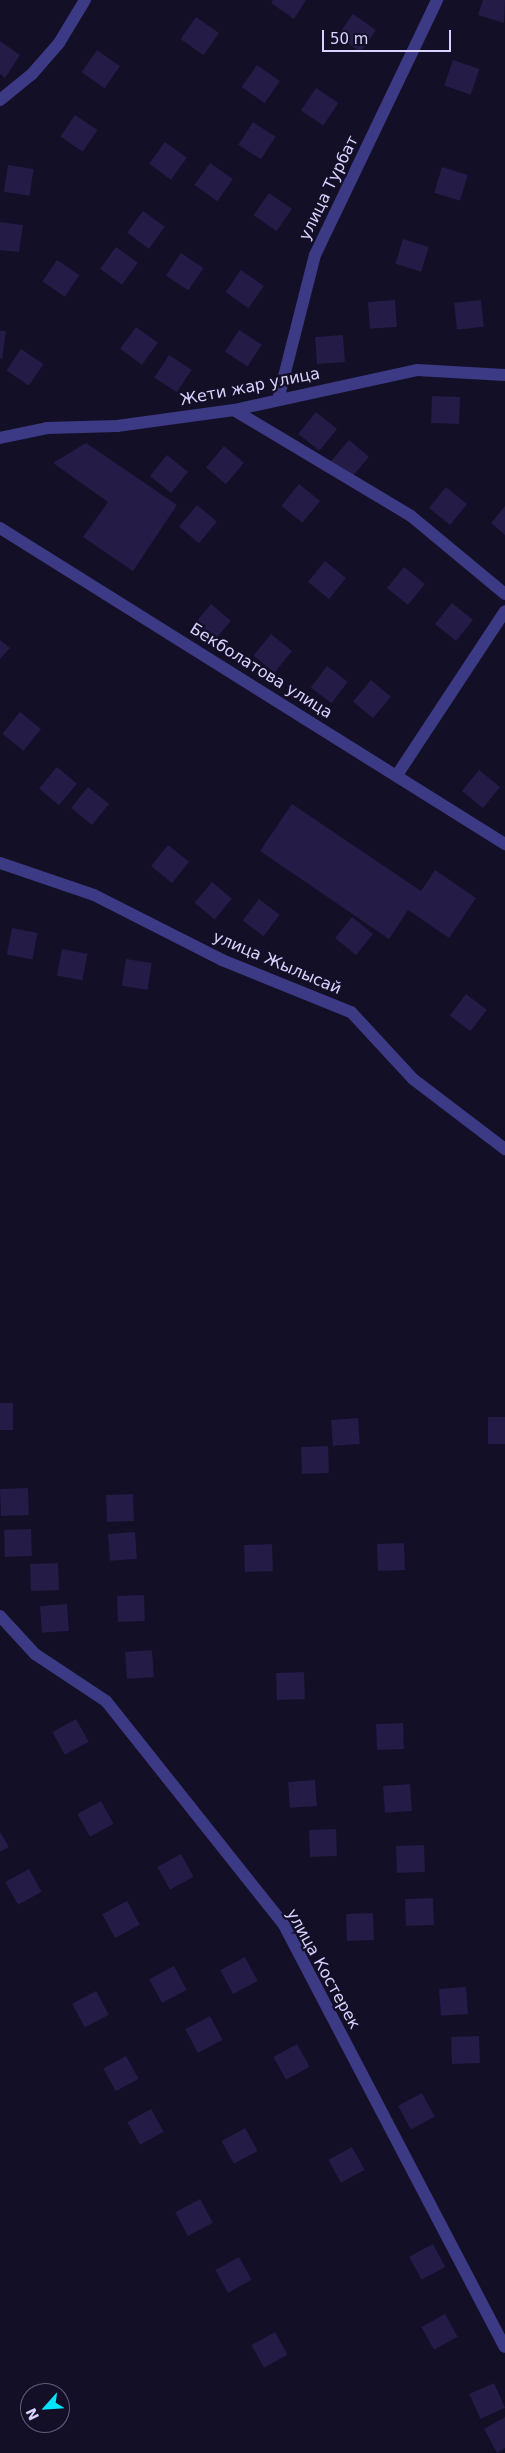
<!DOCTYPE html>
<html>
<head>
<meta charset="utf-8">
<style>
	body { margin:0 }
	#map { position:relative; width:505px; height:2453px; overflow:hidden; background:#130f26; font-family:"DejaVu Sans",sans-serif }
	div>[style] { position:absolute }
	.building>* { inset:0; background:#241b47; transform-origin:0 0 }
	.minor>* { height:12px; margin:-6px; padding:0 6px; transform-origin:6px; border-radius:6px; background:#3d3a85 }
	span { translate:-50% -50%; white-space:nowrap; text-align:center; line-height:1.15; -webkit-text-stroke:4.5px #130f26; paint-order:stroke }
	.street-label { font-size:16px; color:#d9d4ff }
	.north { position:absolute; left:20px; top:2383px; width:50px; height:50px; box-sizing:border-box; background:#130f26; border:1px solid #625e7d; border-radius:50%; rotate:244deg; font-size:14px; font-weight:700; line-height:20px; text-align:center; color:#d9d4ff }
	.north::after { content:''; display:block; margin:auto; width:18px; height:22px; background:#00e5ff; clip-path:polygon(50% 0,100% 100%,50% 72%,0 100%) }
	.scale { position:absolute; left:322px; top:30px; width:129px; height:22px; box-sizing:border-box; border:2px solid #d9d4ff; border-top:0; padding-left:6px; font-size:15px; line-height:18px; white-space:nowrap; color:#d9d4ff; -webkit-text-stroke:4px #130f26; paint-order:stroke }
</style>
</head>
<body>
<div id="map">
	<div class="building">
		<i style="clip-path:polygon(273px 0,306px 0,294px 19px,271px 3px)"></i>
		<i style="clip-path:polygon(483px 0,505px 0,504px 23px,478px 15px)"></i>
		<i style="left:353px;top:14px;width:28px;height:27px;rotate:35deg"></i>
		<i style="left:196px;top:17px;width:28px;height:27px;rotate:35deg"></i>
		<i style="clip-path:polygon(0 41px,20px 55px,5px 78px,0 74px)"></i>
		<i style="left:97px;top:50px;width:28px;height:27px;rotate:35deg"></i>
		<i style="left:453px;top:60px;width:28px;height:27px;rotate:19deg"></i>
		<i style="left:257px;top:65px;width:28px;height:27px;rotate:35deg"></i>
		<i style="left:316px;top:88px;width:27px;height:27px;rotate:34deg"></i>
		<i style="left:75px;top:115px;width:27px;height:26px;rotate:34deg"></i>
		<i style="left:253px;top:122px;width:27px;height:27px;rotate:33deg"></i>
		<i style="left:165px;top:142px;width:27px;height:27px;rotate:36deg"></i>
		<i style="left:210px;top:163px;width:28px;height:27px;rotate:35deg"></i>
		<i style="left:8px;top:165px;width:26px;height:27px;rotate:9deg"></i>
		<i style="left:442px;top:167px;width:27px;height:27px;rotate:17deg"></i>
		<i style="left:269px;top:193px;width:28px;height:27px;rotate:35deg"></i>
		<i style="left:143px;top:211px;width:27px;height:27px;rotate:36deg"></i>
		<i style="clip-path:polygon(0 222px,23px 225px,19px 252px,0 250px)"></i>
		<i style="left:403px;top:239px;width:27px;height:26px;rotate:17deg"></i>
		<i style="left:116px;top:247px;width:27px;height:27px;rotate:36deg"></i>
		<i style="left:181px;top:253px;width:27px;height:27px;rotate:34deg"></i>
		<i style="left:57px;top:260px;width:27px;height:26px;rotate:34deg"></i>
		<i style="left:241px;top:270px;width:28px;height:27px;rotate:35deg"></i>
		<i style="left:395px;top:300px;width:27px;height:27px;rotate:86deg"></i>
		<i style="left:481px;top:300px;width:27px;height:27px;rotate:84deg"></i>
		<i style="left:136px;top:327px;width:27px;height:27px;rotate:36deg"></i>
		<i style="left:239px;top:330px;width:27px;height:26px;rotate:33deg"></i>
		<i style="clip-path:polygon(0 331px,6px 331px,2px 359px,0 358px)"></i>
		<i style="left:343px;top:335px;width:27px;height:28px;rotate:86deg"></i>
		<i style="left:21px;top:349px;width:27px;height:26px;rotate:34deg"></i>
		<i style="left:169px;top:355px;width:27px;height:27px;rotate:33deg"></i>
		<i style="left:432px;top:396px;width:28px;height:27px;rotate:2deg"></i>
		<i style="left:316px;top:412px;width:27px;height:28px;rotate:39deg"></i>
		<i style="left:349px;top:440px;width:26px;height:28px;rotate:40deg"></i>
		<i style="clip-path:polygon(86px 443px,177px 505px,133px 571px,83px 537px,108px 502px,53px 463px)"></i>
		<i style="left:224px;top:446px;width:26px;height:28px;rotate:40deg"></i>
		<i style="left:167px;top:455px;width:27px;height:27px;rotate:39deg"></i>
		<i style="left:299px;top:484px;width:27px;height:28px;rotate:39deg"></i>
		<i style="left:446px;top:487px;width:27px;height:27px;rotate:39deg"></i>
		<i style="left:197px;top:505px;width:26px;height:28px;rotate:40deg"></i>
		<i style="clip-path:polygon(505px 506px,505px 535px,491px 523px)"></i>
		<i style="left:325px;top:561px;width:27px;height:27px;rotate:39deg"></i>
		<i style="left:404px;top:567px;width:27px;height:27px;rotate:39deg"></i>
		<i style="left:452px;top:603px;width:27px;height:27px;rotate:39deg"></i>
		<i style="left:211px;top:604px;width:26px;height:28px;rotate:40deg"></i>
		<i style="left:271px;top:634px;width:27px;height:28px;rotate:39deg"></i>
		<i style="clip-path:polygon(0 640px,10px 648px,0 659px)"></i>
		<i style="left:327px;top:666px;width:26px;height:27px;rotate:37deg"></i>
		<i style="left:371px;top:680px;width:26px;height:28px;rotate:40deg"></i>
		<i style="left:20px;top:712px;width:27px;height:28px;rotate:39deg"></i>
		<i style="left:57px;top:767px;width:26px;height:28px;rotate:40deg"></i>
		<i style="left:479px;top:770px;width:27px;height:27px;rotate:39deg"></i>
		<i style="left:88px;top:787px;width:27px;height:27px;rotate:39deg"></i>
		<i style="clip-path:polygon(292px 804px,421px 891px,435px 870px,476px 898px,449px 938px,408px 910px,389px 939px,260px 851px)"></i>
		<i style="left:168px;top:845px;width:27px;height:27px;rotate:39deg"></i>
		<i style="left:212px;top:882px;width:26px;height:27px;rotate:40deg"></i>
		<i style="left:259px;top:899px;width:26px;height:27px;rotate:37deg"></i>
		<i style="left:352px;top:917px;width:27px;height:27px;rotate:39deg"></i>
		<i style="left:12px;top:928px;width:26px;height:27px;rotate:11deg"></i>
		<i style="left:62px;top:949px;width:26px;height:27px;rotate:11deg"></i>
		<i style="left:126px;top:959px;width:26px;height:27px;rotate:9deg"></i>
		<i style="left:466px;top:994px;width:26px;height:27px;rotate:37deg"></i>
		<i style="left:0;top:1403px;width:13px;height:27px"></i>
		<i style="left:488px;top:1417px;width:17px;height:27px"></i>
		<i style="left:358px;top:1418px;width:26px;height:27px;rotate:86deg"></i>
		<i style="left:328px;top:1446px;width:27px;height:27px;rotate:88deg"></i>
		<i style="left:28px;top:1488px;width:27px;height:28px;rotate:88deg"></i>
		<i style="left:133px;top:1494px;width:27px;height:27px;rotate:88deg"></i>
		<i style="left:31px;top:1529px;width:27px;height:27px;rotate:88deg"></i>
		<i style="left:135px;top:1532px;width:27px;height:27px;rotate:86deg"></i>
		<i style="left:404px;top:1543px;width:27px;height:27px;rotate:88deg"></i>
		<i style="left:272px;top:1544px;width:27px;height:28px;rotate:88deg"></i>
		<i style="left:58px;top:1563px;width:27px;height:28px;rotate:88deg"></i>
		<i style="left:144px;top:1595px;width:26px;height:27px;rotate:88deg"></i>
		<i style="left:67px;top:1604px;width:27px;height:27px;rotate:86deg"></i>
		<i style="left:152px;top:1650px;width:27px;height:27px;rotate:86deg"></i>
		<i style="left:304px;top:1672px;width:27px;height:28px;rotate:88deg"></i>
		<i style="left:76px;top:1719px;width:26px;height:27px;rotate:61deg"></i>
		<i style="left:403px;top:1723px;width:26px;height:27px;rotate:88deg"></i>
		<i style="left:315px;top:1780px;width:26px;height:27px;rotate:86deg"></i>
		<i style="left:410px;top:1784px;width:27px;height:27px;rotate:86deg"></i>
		<i style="left:101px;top:1801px;width:26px;height:27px;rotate:61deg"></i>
		<i style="left:336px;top:1829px;width:27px;height:27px;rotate:88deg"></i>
		<i style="clip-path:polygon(0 1832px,9px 1847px,0 1852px)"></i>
		<i style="left:424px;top:1845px;width:27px;height:28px;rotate:88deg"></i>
		<i style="left:181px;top:1854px;width:26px;height:27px;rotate:61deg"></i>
		<i style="left:29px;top:1869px;width:26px;height:27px;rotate:61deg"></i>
		<i style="left:433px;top:1898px;width:27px;height:28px;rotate:88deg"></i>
		<i style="left:127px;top:1901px;width:27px;height:28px;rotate:62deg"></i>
		<i style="left:373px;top:1913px;width:27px;height:27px;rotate:88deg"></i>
		<i style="left:245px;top:1957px;width:27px;height:28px;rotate:62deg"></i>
		<i style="left:174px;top:1966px;width:27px;height:28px;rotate:62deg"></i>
		<i style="left:466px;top:1987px;width:27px;height:27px;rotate:86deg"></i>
		<i style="left:96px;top:1991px;width:27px;height:27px;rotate:62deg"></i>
		<i style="left:210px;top:2016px;width:27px;height:28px;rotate:62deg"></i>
		<i style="left:479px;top:2036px;width:27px;height:28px;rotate:88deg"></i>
		<i style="left:297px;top:2044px;width:26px;height:27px;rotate:61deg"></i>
		<i style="left:126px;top:2056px;width:26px;height:26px;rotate:61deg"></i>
		<i style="left:422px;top:2093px;width:27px;height:27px;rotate:62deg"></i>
		<i style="left:151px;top:2109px;width:26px;height:27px;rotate:61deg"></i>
		<i style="left:245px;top:2128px;width:26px;height:27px;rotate:61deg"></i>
		<i style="left:352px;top:2147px;width:26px;height:27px;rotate:61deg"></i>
		<i style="left:200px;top:2199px;width:27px;height:28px;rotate:62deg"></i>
		<i style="left:433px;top:2244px;width:26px;height:27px;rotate:62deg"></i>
		<i style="left:239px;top:2257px;width:26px;height:27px;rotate:61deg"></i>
		<i style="left:445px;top:2314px;width:26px;height:27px;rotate:61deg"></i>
		<i style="left:275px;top:2332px;width:26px;height:27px;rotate:61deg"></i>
		<i style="left:494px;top:2383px;width:27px;height:27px;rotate:66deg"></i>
		<i style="clip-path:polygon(505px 2417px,505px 2448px,497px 2453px,484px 2429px)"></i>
	</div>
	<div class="minor">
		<i style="left:0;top:100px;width:41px;rotate:-39.1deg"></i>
		<i style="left:32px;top:74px;width:41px;rotate:-48.9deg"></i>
		<i style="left:59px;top:43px;width:50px;rotate:-58.8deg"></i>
		<i style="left:278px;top:400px;width:150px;rotate:-75.7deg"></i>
		<i style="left:315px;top:255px;width:283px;rotate:-64.4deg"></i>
		<i style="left:234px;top:410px;width:206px;rotate:30.9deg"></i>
		<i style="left:411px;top:516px;width:122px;rotate:39.7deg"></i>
		<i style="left:0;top:438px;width:48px;rotate:-12deg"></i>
		<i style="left:47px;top:428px;width:70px;rotate:-1.6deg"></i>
		<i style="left:117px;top:426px;width:118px;rotate:-7.8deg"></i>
		<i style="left:234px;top:410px;width:187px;rotate:-12.3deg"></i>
		<i style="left:417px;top:370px;width:88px;rotate:3.3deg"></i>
		<i style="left:0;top:528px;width:596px;rotate:32.04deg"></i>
		<i style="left:397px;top:775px;width:196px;rotate:-56.6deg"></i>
		<i style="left:0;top:863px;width:99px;rotate:18.8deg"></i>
		<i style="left:94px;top:895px;width:144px;rotate:26.9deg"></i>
		<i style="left:222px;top:960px;width:139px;rotate:22deg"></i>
		<i style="left:351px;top:1012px;width:91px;rotate:47.2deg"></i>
		<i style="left:413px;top:1079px;width:116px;rotate:37.3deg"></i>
		<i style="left:0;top:1616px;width:52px;rotate:47.4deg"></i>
		<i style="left:35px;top:1654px;width:85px;rotate:33.5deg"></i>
		<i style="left:106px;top:1701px;width:286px;rotate:51.5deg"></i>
		<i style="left:284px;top:1925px;width:476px;rotate:62.4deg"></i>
	</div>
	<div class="street-label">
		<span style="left:329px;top:188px;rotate:-64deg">улица Турбат</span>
		<span style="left:250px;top:387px;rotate:-11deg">Жети жар улица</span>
		<span style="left:261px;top:671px;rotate:32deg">Бекболатова улица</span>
		<span style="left:277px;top:963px;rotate:23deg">улица Жылысай</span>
		<span style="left:323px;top:1969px;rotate:61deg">улица Костерек</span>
	</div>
	<div class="north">N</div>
	<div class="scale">50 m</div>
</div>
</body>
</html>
